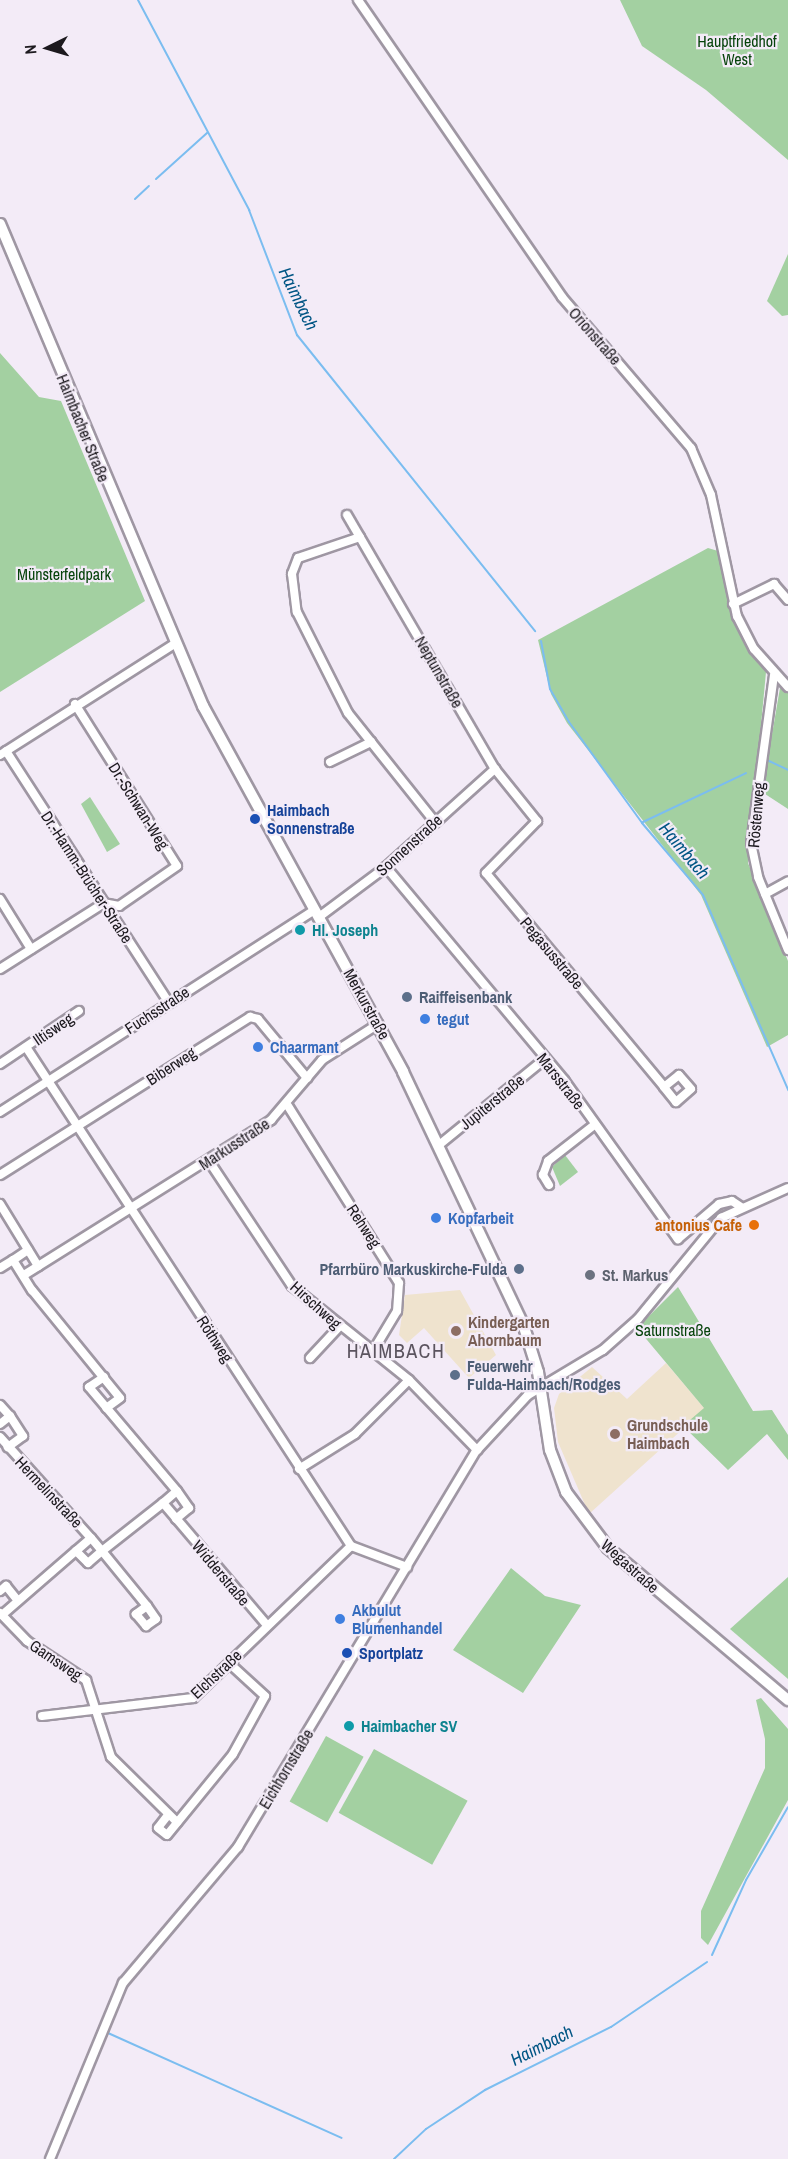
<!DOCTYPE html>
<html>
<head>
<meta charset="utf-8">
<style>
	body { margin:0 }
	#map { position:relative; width:788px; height:2159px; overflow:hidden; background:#f3ebf7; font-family:"Archivo Narrow",sans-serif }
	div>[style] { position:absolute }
	.education>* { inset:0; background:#efe3ce }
	.green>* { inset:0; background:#a3d0a1; transform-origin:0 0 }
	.stream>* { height:2px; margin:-1px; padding:0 1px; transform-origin:1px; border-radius:1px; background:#7bbdf0 }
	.roads { filter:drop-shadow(2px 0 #9f97a3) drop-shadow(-2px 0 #9f97a3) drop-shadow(0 2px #9f97a3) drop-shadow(0 -2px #9f97a3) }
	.minor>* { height:8px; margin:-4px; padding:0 4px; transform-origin:4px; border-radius:4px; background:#fff }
	.major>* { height:10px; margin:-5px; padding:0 5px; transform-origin:5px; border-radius:5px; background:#fff }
	.dots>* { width:16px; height:16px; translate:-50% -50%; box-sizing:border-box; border:3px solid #f3ebf7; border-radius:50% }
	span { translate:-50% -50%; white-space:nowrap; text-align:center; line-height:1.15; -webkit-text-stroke:4.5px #f3ebf7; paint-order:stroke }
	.park-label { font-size:16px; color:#06430b }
	.street-label { font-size:16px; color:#1c191e }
	.transit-label { font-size:16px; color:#164399; font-weight:700 }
	.left { translate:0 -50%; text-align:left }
	.culture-label { font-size:16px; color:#0d838f; font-weight:700 }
	.service-label { font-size:16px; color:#4e5e75; font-weight:700 }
	.right { translate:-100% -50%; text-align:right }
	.shop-label { font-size:16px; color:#366cbe; font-weight:700 }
	.food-label { font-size:16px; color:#c56008; font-weight:700 }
	.worship-label { font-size:16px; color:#5b616d; font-weight:700 }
	.education-label { font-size:16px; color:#785e54; font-weight:700 }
	.water-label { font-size:18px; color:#005584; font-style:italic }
	.quarter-label { font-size:20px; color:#5b545f; letter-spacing:1.5px }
	.north { position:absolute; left:18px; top:18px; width:60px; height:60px; -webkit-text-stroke:4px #f3ebf7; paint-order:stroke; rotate:265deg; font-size:16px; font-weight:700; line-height:24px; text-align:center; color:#1c191e }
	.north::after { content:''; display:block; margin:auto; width:21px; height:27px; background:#1c191e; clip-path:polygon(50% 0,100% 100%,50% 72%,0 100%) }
</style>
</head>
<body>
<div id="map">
	<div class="education">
		<i style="clip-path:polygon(460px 1290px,496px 1355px,469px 1378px,424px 1328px,407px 1343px,399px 1335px,405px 1295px)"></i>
		<i style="clip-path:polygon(666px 1363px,705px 1409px,589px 1514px,558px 1442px,554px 1408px,559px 1394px,592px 1367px,627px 1399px)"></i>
	</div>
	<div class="green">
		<i style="clip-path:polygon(620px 0,788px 0,788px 160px,706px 90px,642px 46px)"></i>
		<i style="clip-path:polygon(788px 254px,788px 315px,782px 316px,767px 301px)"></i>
		<i style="clip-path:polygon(0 353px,39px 397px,61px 401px,145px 601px,0 692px)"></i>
		<i style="clip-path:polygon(708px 548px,718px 551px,740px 632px,766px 672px,748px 863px,788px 961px,788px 1035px,767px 1047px,701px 895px,567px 723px,551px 694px,538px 640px)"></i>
		<i style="clip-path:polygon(780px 688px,788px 691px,788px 809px,762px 792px)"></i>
		<i style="clip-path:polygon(90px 797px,120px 844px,107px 852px,81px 804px)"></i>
		<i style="clip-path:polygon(565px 1155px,578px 1172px,560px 1186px,552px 1167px)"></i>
		<i style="clip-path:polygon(678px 1287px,753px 1411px,772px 1410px,788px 1435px,788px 1460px,767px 1434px,728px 1470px,683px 1426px,704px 1408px,637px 1328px)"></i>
		<i style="clip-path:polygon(511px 1568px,545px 1596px,581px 1605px,523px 1693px,453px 1650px)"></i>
		<i style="clip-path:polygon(788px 1577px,788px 1679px,730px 1629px)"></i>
		<i style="clip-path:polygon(761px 1698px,788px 1729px,788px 1800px,708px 1945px,701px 1938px,701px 1911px,765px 1768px,765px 1739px,756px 1700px)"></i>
		<i style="left:326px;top:1736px;width:43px;height:75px;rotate:29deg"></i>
		<i style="left:374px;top:1749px;width:107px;height:73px;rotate:29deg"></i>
	</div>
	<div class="stream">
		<i style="left:138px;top:0;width:238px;rotate:62.1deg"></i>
		<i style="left:249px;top:210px;width:134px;rotate:69deg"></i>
		<i style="left:297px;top:335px;width:380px;rotate:51.2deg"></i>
		<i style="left:156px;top:179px;width:69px;rotate:-42deg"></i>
		<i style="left:135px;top:199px;width:19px;rotate:-43deg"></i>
		<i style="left:541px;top:641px;width:49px;rotate:79.4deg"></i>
		<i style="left:550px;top:689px;width:38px;rotate:60deg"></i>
		<i style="left:569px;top:722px;width:125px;rotate:54.1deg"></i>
		<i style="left:642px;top:823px;width:94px;rotate:49.7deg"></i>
		<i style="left:703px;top:895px;width:213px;rotate:66.4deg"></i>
		<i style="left:769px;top:761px;width:21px;rotate:25deg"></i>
		<i style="left:643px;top:822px;width:114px;rotate:-25.4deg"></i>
		<i style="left:712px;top:1955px;width:82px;rotate:-65.6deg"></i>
		<i style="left:746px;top:1880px;width:84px;rotate:-60.1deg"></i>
		<i style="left:108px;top:2033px;width:256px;rotate:24.2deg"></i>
		<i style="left:394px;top:2159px;width:44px;rotate:-43.2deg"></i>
		<i style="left:426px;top:2129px;width:71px;rotate:-33.5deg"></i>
		<i style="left:485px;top:2090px;width:141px;rotate:-26.6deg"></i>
		<i style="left:611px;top:2027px;width:116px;rotate:-34.1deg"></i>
	</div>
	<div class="roads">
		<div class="minor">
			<i style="left:358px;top:0;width:360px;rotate:55.5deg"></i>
			<i style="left:562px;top:297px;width:199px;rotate:49.5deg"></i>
			<i style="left:691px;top:448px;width:51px;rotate:66.9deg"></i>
			<i style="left:711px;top:495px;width:124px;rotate:77.9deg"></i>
			<i style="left:737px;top:616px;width:37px;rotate:63deg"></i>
			<i style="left:754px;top:649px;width:51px;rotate:48.2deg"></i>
			<i style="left:347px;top:515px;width:294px;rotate:59.8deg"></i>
			<i style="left:495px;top:769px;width:67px;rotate:51.1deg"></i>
			<i style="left:537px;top:821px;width:73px;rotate:134.4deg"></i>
			<i style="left:486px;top:873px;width:278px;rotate:50.2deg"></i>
			<i style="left:360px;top:537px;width:65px;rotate:161.3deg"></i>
			<i style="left:298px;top:558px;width:17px;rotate:111deg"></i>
			<i style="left:292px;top:574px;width:38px;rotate:83deg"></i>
			<i style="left:297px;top:612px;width:113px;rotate:63.2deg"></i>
			<i style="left:348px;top:713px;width:139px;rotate:51.4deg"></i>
			<i style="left:733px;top:604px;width:46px;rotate:-26deg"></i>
			<i style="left:774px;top:584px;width:21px;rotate:49deg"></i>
			<i style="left:774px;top:675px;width:170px;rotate:97.8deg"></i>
			<i style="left:751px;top:843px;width:35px;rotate:78deg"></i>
			<i style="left:758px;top:877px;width:79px;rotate:67.7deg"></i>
			<i style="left:75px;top:704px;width:191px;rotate:57.8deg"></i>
			<i style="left:177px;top:866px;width:70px;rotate:145.4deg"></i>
			<i style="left:119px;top:906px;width:15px;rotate:-169deg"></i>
			<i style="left:6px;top:751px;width:300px;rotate:57.1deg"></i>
			<i style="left:0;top:755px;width:206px;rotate:-32.5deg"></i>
			<i style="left:330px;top:762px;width:46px;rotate:-26deg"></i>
			<i style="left:386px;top:867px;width:278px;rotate:50.1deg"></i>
			<i style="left:564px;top:1080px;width:196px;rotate:54.4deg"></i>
			<i style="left:678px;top:1239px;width:54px;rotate:-40.5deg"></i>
			<i style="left:719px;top:1204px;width:13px;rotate:-13deg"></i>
			<i style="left:732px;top:1201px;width:11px;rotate:34deg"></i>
			<i style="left:765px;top:894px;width:26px;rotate:-29deg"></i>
			<i style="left:0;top:899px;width:59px;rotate:58.2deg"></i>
			<i style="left:319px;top:917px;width:84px;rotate:-36.7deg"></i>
			<i style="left:386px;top:867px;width:147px;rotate:-42deg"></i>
			<i style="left:0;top:969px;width:123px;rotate:-32.4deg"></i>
			<i style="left:26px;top:1047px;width:596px;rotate:56.92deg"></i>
			<i style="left:351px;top:1546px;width:60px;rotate:20.6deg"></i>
			<i style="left:0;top:1064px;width:95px;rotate:-33.9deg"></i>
			<i style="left:679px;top:1075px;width:18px;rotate:49deg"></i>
			<i style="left:691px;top:1089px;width:20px;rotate:139deg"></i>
			<i style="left:676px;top:1102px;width:19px;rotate:-129deg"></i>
			<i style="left:664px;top:1087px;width:19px;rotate:-39deg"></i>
			<i style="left:288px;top:1106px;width:209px;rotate:57.9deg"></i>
			<i style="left:399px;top:1283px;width:28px;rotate:94deg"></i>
			<i style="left:397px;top:1311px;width:47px;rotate:121deg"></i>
			<i style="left:0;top:1112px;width:374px;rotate:-32.7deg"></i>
			<i style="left:439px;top:1145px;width:136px;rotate:-39.1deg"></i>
			<i style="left:209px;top:1161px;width:150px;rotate:56.4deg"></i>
			<i style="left:292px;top:1286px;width:150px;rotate:38.8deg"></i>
			<i style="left:409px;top:1380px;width:98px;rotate:45.8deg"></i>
			<i style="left:0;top:1175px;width:296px;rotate:-32.3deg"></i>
			<i style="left:250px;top:1017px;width:8px;rotate:14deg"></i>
			<i style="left:258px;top:1019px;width:77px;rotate:50.3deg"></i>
			<i style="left:549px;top:1185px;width:12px;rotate:-121deg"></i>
			<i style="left:543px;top:1175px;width:15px;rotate:-70deg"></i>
			<i style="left:548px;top:1161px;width:58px;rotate:-38deg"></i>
			<i style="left:0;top:1204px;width:73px;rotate:58.5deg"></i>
			<i style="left:28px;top:1250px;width:18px;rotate:146deg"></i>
			<i style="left:13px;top:1260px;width:36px;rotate:58deg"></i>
			<i style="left:32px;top:1290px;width:139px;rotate:50.8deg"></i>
			<i style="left:120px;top:1398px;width:17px;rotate:144deg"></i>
			<i style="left:0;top:1268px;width:15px;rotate:-32deg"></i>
			<i style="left:24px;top:1275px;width:292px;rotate:-32.1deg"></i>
			<i style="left:271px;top:1120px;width:79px;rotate:-49.6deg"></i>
			<i style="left:322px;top:1060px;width:67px;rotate:-32.7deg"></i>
			<i style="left:310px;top:1358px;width:42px;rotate:-46.9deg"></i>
			<i style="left:104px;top:1377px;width:18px;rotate:146deg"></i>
			<i style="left:89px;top:1387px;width:136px;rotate:49.8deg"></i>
			<i style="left:0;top:1405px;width:15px;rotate:48deg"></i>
			<i style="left:0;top:1424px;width:13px;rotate:-39deg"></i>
			<i style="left:10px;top:1416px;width:24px;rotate:57deg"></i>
			<i style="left:23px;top:1436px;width:19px;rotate:144deg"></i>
			<i style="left:0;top:1437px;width:136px;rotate:48deg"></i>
			<i style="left:299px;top:1469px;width:66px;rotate:-32deg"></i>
			<i style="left:355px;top:1434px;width:76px;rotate:-45deg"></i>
			<i style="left:163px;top:1503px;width:160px;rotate:49.6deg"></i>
			<i style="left:0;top:1591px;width:8px;rotate:-40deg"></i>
			<i style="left:6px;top:1586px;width:19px;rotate:51deg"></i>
			<i style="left:147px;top:1606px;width:14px;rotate:144deg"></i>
			<i style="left:136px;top:1614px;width:16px;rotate:50deg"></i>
			<i style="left:146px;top:1626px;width:12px;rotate:-35deg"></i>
			<i style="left:156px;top:1619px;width:16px;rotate:-125deg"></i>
			<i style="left:147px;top:1606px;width:71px;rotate:-129.3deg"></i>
			<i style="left:102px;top:1551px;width:17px;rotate:-130deg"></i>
			<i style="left:91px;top:1538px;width:20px;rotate:139deg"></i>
			<i style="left:76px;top:1551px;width:17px;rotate:45deg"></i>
			<i style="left:88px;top:1563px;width:18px;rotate:-41deg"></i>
			<i style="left:102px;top:1551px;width:78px;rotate:-38.2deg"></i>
			<i style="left:163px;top:1503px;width:18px;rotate:-41deg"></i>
			<i style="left:177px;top:1491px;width:21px;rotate:55deg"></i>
			<i style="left:189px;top:1508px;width:17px;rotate:140deg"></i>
			<i style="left:0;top:1613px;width:39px;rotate:46deg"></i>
			<i style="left:27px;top:1641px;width:71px;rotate:33.5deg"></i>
			<i style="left:86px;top:1680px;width:81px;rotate:72deg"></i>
			<i style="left:111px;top:1757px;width:93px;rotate:44.6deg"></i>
			<i style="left:2px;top:1615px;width:98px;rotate:-40.9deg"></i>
			<i style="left:42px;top:1716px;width:152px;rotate:-6.8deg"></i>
			<i style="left:193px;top:1698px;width:219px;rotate:-43.9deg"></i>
			<i style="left:168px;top:1815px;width:16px;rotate:128deg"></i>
			<i style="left:158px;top:1828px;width:11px;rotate:38deg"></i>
			<i style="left:167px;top:1835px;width:104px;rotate:-50.8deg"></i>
			<i style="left:233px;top:1754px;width:66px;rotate:-61.1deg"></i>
			<i style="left:265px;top:1696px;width:49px;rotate:-137.5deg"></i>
			<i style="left:50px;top:2159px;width:191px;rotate:-67.5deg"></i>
			<i style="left:123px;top:1983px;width:178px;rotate:-49.8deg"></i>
			<i style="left:238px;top:1847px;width:463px;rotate:-59deg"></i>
			<i style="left:477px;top:1450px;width:75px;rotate:-47.2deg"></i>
			<i style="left:528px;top:1395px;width:87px;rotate:-31deg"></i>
			<i style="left:603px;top:1350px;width:47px;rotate:-41.5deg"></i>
			<i style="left:638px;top:1319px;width:131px;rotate:-50.6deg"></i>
			<i style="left:721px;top:1218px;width:73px;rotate:-24.1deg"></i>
		</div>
		<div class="major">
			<i style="left:0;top:224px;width:523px;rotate:67.16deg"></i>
			<i style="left:203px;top:706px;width:417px;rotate:61.3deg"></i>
			<i style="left:403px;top:1072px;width:282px;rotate:64.6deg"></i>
			<i style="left:524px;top:1327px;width:47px;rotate:72.7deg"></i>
			<i style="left:538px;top:1372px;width:79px;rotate:81.3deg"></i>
			<i style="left:550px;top:1450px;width:45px;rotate:69.1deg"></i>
			<i style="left:566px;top:1492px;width:70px;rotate:53.1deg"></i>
			<i style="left:608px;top:1548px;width:236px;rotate:40.2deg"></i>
		</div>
	</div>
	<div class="dots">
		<i style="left:255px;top:819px;background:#1a4fb4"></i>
		<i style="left:300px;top:930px;background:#0f9aa8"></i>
		<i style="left:407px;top:997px;background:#5c6f8a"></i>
		<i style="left:425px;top:1019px;background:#3f7fe0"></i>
		<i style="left:258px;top:1047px;background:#3f7fe0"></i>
		<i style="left:436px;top:1218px;background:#3f7fe0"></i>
		<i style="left:754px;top:1225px;background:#e8710a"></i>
		<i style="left:519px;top:1269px;background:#5c6f8a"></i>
		<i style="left:590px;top:1275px;background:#6b7280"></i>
		<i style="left:456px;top:1331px;background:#8d6e63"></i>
		<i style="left:455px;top:1375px;background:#5c6f8a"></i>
		<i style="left:615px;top:1434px;background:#8d6e63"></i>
		<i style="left:340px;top:1619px;background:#3f7fe0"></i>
		<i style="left:347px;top:1653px;background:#1a4fb4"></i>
		<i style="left:349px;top:1726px;background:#0f9aa8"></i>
	</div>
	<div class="park-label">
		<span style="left:737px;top:50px">Hauptfriedhof<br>West</span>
		<span style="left:64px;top:574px">Münsterfeldpark</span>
		<span style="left:673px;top:1330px">Saturnstraße</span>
	</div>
	<div class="street-label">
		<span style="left:595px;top:336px;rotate:49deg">Orionstraße</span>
		<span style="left:83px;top:428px;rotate:68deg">Haimbacher Straße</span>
		<span style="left:439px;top:672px;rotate:60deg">Neptunstraße</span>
		<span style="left:139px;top:806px;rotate:58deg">Dr.-Schwan-Weg</span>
		<span style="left:756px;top:815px;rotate:-85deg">Röstenweg</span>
		<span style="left:409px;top:845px;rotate:-42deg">Sonnenstraße</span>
		<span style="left:87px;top:877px;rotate:57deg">Dr.-Hamm-Brücher-Straße</span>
		<span style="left:552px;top:953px;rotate:50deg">Pegasusstraße</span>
		<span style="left:367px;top:1004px;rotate:61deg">Merkurstraße</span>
		<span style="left:157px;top:1010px;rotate:-33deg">Fuchsstraße</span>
		<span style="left:53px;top:1029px;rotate:-34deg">Iltisweg</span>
		<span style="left:171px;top:1066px;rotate:-33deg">Biberweg</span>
		<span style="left:561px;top:1081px;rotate:52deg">Marsstraße</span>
		<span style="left:492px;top:1102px;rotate:-39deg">Jupiterstraße</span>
		<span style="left:234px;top:1144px;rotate:-33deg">Markusstraße</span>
		<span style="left:364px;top:1226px;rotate:57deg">Rehweg</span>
		<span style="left:316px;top:1305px;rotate:42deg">Hirschweg</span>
		<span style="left:215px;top:1339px;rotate:57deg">Röthweg</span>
		<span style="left:49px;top:1492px;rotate:47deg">Hermelinstraße</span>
		<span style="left:630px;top:1566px;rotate:42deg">Wegastraße</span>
		<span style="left:221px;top:1573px;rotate:50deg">Widderstraße</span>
		<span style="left:56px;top:1660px;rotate:34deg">Gamsweg</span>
		<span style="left:216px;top:1674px;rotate:-43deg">Elchstraße</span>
		<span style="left:286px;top:1769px;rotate:-59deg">Eichhornstraße</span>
	</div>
	<div class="transit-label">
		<span class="left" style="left:267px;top:819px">Haimbach<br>Sonnenstraße</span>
		<span class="left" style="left:359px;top:1653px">Sportplatz</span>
	</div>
	<div class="culture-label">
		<span class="left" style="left:312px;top:930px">Hl. Joseph</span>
		<span class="left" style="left:361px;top:1726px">Haimbacher SV</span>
	</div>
	<div class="service-label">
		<span class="left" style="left:419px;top:997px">Raiffeisenbank</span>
		<span class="right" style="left:507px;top:1269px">Pfarrbüro Markuskirche-Fulda</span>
		<span class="left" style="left:467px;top:1375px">Feuerwehr<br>Fulda-Haimbach/Rodges</span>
	</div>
	<div class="shop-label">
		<span class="left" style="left:437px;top:1019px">tegut</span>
		<span class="left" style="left:270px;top:1047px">Chaarmant</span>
		<span class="left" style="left:448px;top:1218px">Kopfarbeit</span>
		<span class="left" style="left:352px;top:1619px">Akbulut<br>Blumenhandel</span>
	</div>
	<div class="food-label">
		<span class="right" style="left:742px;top:1225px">antonius Cafe</span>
	</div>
	<div class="worship-label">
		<span class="left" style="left:602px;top:1275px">St. Markus</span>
	</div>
	<div class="education-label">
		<span class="left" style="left:468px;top:1331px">Kindergarten<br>Ahornbaum</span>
		<span class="left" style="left:627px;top:1434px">Grundschule<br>Haimbach</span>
	</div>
	<div class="water-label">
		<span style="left:298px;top:299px;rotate:64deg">Haimbach</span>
		<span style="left:684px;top:851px;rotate:50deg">Haimbach</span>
		<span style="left:542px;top:2046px;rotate:-27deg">Haimbach</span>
	</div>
	<div class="quarter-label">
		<span style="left:396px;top:1350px">HAIMBACH</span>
	</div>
	<div class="north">N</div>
</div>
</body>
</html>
